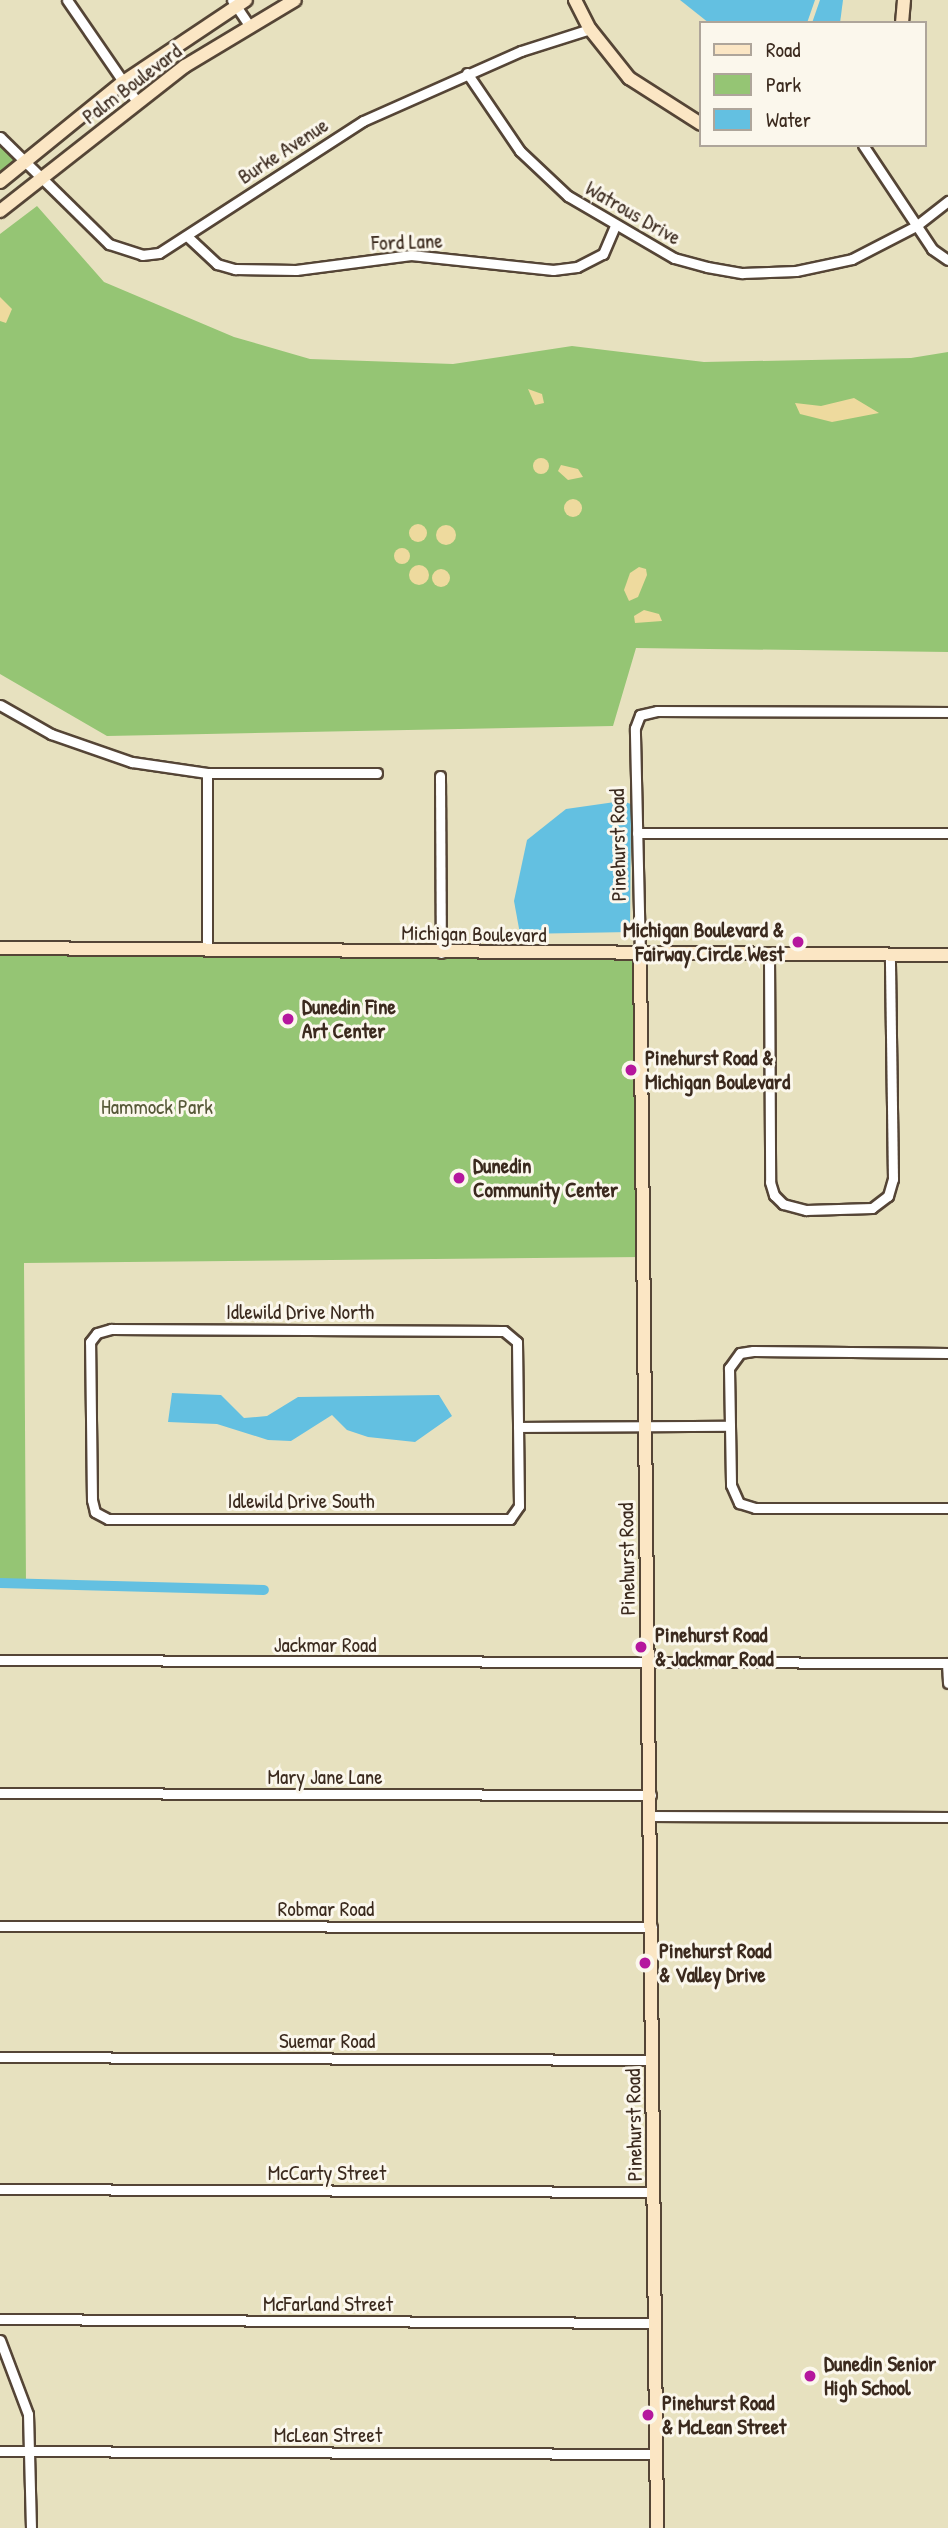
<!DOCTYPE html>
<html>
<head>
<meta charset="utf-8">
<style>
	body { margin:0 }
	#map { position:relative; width:948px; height:2528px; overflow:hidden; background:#e7e1bf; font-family:"Patrick Hand",sans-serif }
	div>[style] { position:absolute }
	.green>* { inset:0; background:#95c574 }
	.sand>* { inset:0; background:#eeda9e }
	.round { border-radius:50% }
	.water>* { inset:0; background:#63c0e1 }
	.canal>* { height:10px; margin:-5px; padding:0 5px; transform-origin:5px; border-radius:5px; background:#63c0e1 }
	.roads { filter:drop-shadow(2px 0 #554536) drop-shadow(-2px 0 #554536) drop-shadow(0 2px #554536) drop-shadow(0 -2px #554536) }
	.street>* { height:9px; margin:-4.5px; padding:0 4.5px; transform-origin:4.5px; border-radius:4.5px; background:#fff }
	.secondary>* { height:12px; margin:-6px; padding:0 6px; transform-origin:6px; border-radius:6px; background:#fbe6c4 }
	.dots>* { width:19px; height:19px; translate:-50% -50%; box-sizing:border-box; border:4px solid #fbf7ec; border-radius:50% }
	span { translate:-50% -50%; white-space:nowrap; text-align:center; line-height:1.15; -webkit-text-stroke:6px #fbf7ec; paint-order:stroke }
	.street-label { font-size:21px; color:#3b2a1e }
	.poi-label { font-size:21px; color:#3b2a1e; font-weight:700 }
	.right { translate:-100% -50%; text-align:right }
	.left { translate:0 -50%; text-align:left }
	.park-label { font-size:21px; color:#565838 }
	.legend { position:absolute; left:699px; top:21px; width:228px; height:126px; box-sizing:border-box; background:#fbf7ec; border:2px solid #aea59a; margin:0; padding:9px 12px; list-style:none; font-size:21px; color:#3b2a1e }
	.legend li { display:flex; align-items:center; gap:14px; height:35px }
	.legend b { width:35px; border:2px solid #aea59a }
</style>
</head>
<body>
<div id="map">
	<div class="green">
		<i style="clip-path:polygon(0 145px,16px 162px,0 175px)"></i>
		<i style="clip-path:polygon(37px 206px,104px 282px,234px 337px,310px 359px,453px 364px,572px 346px,704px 362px,911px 358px,948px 352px,948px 652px,636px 648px,613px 726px,107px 736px,0 674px,0 234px)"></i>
		<i style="clip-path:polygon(0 951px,640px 955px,642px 1257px,24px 1263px,26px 1585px,0 1585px)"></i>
	</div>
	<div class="sand">
		<i style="clip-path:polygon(0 297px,12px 309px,6px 323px,0 321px)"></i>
		<i style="clip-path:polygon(528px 389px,542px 394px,544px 403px,535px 405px)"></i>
		<i style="clip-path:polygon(854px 398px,879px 413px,832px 422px,800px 414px,795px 403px,821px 406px)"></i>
		<i class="round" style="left:533px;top:458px;width:16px;height:16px"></i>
		<i style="clip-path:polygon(561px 465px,578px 469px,583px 477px,568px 480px,558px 471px)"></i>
		<i class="round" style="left:564px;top:499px;width:18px;height:18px"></i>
		<i class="round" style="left:409px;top:524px;width:18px;height:18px"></i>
		<i class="round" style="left:436px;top:525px;width:20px;height:20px"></i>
		<i class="round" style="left:394px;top:548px;width:16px;height:16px"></i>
		<i class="round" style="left:409px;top:565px;width:20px;height:20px"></i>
		<i style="clip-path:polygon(639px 567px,646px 569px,647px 575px,638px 597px,629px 601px,624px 590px,630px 573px)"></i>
		<i class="round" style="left:432px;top:569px;width:18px;height:18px"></i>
		<i style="clip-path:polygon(644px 610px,659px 614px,662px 621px,635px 623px,634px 616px)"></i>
	</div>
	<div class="water">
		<i style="clip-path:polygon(680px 0,815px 0,807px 23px,709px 23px)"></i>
		<i style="clip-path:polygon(820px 0,843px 0,840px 23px,812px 23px)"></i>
		<i style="clip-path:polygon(622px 801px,631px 804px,630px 932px,520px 934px,514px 901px,527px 840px,566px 809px)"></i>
		<i style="clip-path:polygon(172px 1393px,221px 1395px,244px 1418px,267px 1416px,298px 1397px,439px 1395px,452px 1416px,415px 1442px,368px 1437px,347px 1430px,332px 1415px,291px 1441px,268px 1440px,217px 1424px,168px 1422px)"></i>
	</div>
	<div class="canal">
		<i style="left:0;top:1583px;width:264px;rotate:1.5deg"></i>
	</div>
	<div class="roads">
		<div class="street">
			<i style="left:67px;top:0;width:124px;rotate:55.5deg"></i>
			<i style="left:232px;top:0;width:30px;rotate:56deg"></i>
			<i style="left:467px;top:73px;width:94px;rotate:55.8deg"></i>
			<i style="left:520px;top:151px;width:66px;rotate:43.2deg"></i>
			<i style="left:568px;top:196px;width:123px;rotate:30.3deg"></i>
			<i style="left:674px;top:258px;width:34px;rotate:15deg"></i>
			<i style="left:707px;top:267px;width:36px;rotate:10deg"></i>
			<i style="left:742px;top:273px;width:54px;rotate:-2.1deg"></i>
			<i style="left:796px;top:271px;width:57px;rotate:-12.1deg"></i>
			<i style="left:852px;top:259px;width:72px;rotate:-27.3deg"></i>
			<i style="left:916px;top:226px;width:41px;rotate:-38deg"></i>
			<i style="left:0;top:137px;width:153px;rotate:44.5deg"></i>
			<i style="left:109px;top:244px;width:35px;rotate:18deg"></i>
			<i style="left:142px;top:255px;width:17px;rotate:-7deg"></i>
			<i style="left:159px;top:253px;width:243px;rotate:-32.9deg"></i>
			<i style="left:363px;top:121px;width:173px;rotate:-23.9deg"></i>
			<i style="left:521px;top:51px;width:72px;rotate:-17.7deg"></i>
			<i style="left:863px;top:145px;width:125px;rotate:56.4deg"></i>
			<i style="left:932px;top:249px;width:19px;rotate:35deg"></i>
			<i style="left:188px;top:237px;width:40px;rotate:43deg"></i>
			<i style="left:217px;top:264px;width:19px;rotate:16deg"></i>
			<i style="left:235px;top:269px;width:61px;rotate:0.9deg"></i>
			<i style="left:296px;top:270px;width:116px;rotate:-7.4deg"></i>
			<i style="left:411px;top:255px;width:143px;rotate:6deg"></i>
			<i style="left:553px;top:270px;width:24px;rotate:-7deg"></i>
			<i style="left:577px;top:267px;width:29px;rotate:-27deg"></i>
			<i style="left:603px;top:254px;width:30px;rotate:-67deg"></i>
			<i style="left:0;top:705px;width:59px;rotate:29.6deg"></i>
			<i style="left:51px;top:734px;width:86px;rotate:19.1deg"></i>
			<i style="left:132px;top:762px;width:76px;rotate:8.3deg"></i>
			<i style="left:207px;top:773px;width:170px"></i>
			<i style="left:207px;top:773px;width:177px;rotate:90deg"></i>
			<i style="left:440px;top:776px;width:177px;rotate:89.7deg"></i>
			<i style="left:637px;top:833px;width:311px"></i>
			<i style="left:640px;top:955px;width:227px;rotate:-91.3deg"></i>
			<i style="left:635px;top:728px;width:14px;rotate:-69deg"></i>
			<i style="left:640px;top:715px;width:17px;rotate:-13deg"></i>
			<i style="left:657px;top:711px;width:291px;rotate:0.2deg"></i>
			<i style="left:769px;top:956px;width:226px;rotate:89.7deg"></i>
			<i style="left:770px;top:1182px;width:14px;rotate:73deg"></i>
			<i style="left:774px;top:1195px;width:13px;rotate:45deg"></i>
			<i style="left:783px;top:1204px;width:24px;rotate:15deg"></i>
			<i style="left:806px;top:1210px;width:66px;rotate:-1.7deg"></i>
			<i style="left:872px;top:1208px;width:20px;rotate:-37deg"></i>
			<i style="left:888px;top:1196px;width:18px;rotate:-74deg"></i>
			<i style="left:893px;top:1179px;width:224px;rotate:-90.8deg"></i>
			<i style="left:111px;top:1329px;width:393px;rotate:0.3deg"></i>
			<i style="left:504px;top:1331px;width:17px;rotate:40deg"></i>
			<i style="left:517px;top:1342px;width:164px;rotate:89.3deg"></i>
			<i style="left:519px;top:1506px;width:16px;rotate:125deg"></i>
			<i style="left:510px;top:1519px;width:402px;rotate:180deg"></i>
			<i style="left:108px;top:1519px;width:15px;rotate:-152deg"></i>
			<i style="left:95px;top:1512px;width:12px;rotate:-104deg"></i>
			<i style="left:92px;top:1500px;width:158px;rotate:-90.7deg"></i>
			<i style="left:90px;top:1342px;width:11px;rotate:-52deg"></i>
			<i style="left:97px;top:1333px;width:15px;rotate:-16deg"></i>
			<i style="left:948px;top:1353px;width:195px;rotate:-179.4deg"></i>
			<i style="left:753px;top:1351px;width:13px;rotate:171deg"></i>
			<i style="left:740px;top:1353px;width:19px;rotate:126deg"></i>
			<i style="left:729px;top:1368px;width:117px;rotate:89deg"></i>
			<i style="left:731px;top:1485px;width:20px;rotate:66deg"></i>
			<i style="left:739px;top:1503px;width:17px;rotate:17deg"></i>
			<i style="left:755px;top:1508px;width:193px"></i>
			<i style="left:518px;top:1427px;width:212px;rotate:-0.3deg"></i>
			<i style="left:0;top:1660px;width:948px;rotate:0.18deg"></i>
			<i style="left:947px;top:1663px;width:20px;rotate:87deg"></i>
			<i style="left:0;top:1793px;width:651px;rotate:0.18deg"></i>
			<i style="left:651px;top:1816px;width:297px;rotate:0.2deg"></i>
			<i style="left:0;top:1926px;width:652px;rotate:0.09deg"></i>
			<i style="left:0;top:2057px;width:653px;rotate:0.26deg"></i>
			<i style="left:0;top:2189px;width:654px;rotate:0.26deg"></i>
			<i style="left:0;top:2319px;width:656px;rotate:0.35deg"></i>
			<i style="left:0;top:2340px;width:79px;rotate:69.3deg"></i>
			<i style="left:28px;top:2414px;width:114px;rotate:88.5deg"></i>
			<i style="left:0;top:2451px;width:657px;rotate:0.26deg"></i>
		</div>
		<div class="secondary">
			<i style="left:575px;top:0;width:33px;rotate:63deg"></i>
			<i style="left:590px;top:29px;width:63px;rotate:51.5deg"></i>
			<i style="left:629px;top:78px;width:85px;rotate:32.6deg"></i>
			<i style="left:902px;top:23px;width:23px;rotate:-85deg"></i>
			<i style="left:0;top:182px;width:157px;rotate:-39.1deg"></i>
			<i style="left:122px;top:83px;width:149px;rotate:-33.8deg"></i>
			<i style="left:0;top:211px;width:235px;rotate:-38.1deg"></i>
			<i style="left:185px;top:66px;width:128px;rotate:-31deg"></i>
			<i style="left:0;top:948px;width:948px;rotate:0.42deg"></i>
			<i style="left:640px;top:955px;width:1573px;rotate:89.38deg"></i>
		</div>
	</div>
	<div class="dots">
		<i style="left:798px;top:942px;background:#b5179e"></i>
		<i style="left:288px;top:1019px;background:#b5179e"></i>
		<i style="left:631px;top:1070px;background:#b5179e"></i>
		<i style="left:459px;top:1178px;background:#b5179e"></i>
		<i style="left:641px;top:1647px;background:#b5179e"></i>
		<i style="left:645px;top:1963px;background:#b5179e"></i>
		<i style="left:810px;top:2376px;background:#b5179e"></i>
		<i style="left:648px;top:2415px;background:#b5179e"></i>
	</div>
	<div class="street-label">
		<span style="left:132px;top:84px;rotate:-37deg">Palm Boulevard</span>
		<span style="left:283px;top:151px;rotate:-33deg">Burke Avenue</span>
		<span style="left:633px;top:213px;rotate:30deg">Watrous Drive</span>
		<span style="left:407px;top:242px;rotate:-2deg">Ford Lane</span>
		<span style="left:618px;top:845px;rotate:-91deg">Pinehurst Road</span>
		<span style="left:474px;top:934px;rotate:1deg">Michigan Boulevard</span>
		<span style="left:300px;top:1312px">Idlewild Drive North</span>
		<span style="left:301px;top:1501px">Idlewild Drive South</span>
		<span style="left:627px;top:1559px;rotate:-91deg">Pinehurst Road</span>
		<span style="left:325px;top:1645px">Jackmar Road</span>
		<span style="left:325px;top:1777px">Mary Jane Lane</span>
		<span style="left:326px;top:1909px">Robmar Road</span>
		<span style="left:327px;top:2041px">Suemar Road</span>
		<span style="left:634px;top:2125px;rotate:-91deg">Pinehurst Road</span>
		<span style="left:327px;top:2173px">McCarty Street</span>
		<span style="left:328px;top:2304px">McFarland Street</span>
		<span style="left:328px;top:2435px">McLean Street</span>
	</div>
	<div class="poi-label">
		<span class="right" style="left:784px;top:942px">Michigan Boulevard &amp;<br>Fairway Circle West</span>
		<span class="left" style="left:302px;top:1019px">Dunedin Fine<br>Art Center</span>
		<span class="left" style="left:645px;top:1070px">Pinehurst Road &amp;<br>Michigan Boulevard</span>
		<span class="left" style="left:473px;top:1178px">Dunedin<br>Community Center</span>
		<span class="left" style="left:655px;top:1647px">Pinehurst Road<br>&amp; Jackmar Road</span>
		<span class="left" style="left:659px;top:1963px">Pinehurst Road<br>&amp; Valley Drive</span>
		<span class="left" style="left:824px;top:2376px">Dunedin Senior<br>High School</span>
		<span class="left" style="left:662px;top:2415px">Pinehurst Road<br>&amp; McLean Street</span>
	</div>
	<div class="park-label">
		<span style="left:157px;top:1107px">Hammock Park</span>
	</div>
	<ul class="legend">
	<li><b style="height:9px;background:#fbe6c4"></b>Road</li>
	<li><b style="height:19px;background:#95c574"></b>Park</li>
	<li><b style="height:19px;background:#63c0e1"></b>Water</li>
	</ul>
</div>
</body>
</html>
